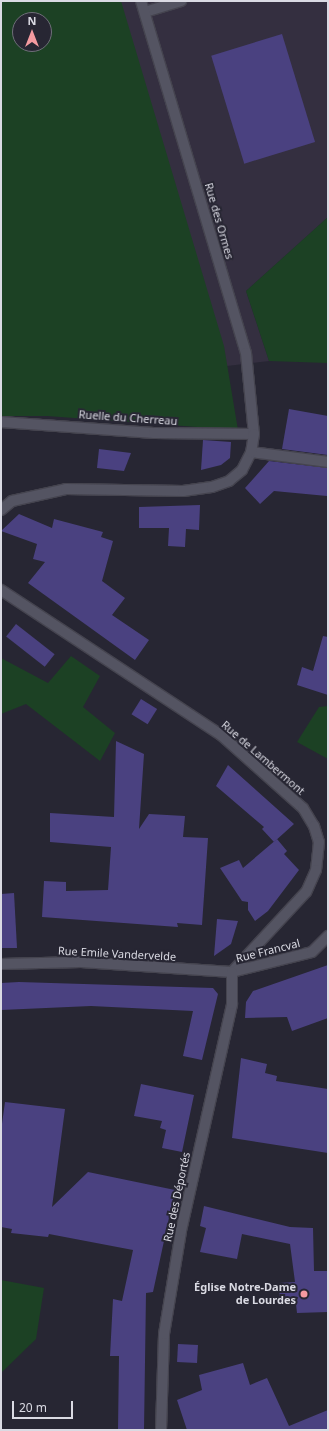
<!DOCTYPE html>
<html>
<head>
<meta charset="utf-8">
<style>
	body { margin:0 }
	#map { position:relative; width:329px; height:1431px; overflow:hidden; background:#272633; font-family:"Noto Sans",sans-serif }
	div>[style] { position:absolute }
	.industrial>* { inset:0; background:#342f40 }
	.green>* { inset:0; background:#1c4124 }
	.building>* { inset:0; background:#4a4180; transform-origin:0 0 }
	.roads { filter:drop-shadow(1px 0 #45444f) drop-shadow(-1px 0 #45444f) drop-shadow(0 1px #45444f) drop-shadow(0 -1px #45444f) }
	.minor>* { height:10px; margin:-5px; padding:0 5px; transform-origin:5px; border-radius:5px; background:#545462 }
	.tertiary>* { height:10px; margin:-5px; padding:0 5px; transform-origin:5px; border-radius:5px; background:#545462 }
	.dots>* { width:11px; height:11px; translate:-50% -50%; box-sizing:border-box; border:2px solid #272633; border-radius:50% }
	span { translate:-50% -50%; white-space:nowrap; text-align:center; line-height:1.15; -webkit-text-stroke:4px #272633; paint-order:stroke }
	.street-label { font-size:11px; color:#dadae3 }
	.poi-label { font-size:11px; color:#dadae3; font-weight:700 }
	.right { translate:-100% -50%; text-align:right }
	.frame { position:absolute; inset:0; border:2px solid #dadae3; pointer-events:none }
	.north { position:absolute; left:12px; top:12px; width:40px; height:40px; box-sizing:border-box; background:#272633; border:1px solid #6f6e79; border-radius:50%; rotate:0deg; font-size:11px; font-weight:700; line-height:16px; text-align:center; color:#dadae3 }
	.north::after { content:''; display:block; margin:auto; width:14px; height:18px; background:#f49aa0; clip-path:polygon(50% 0,100% 100%,50% 72%,0 100%) }
	.scale { position:absolute; left:12px; top:1401px; width:61px; height:18px; box-sizing:border-box; border:2px solid #dadae3; border-top:0; padding-left:5px; font-size:12px; line-height:14px; white-space:nowrap; color:#dadae3; -webkit-text-stroke:3px #272633; paint-order:stroke }
</style>
</head>
<body>
<div id="map">
	<div class="industrial">
		<i style="clip-path:polygon(evenodd,1px 1px,328px 1px,328px 217px,246px 291px,269px 361px,227px 366px,230px 387px,47px 416px,1px 416px,1px 1px,20px 20px,44px 20px,44px 44px,20px 44px,20px 20px)"></i>
	</div>
	<div class="green">
		<i style="clip-path:polygon(evenodd,1px 1px,121px 1px,224px 346px,238px 430px,47px 416px,1px 416px,1px 1px,20px 20px,44px 20px,44px 44px,20px 44px,20px 20px)"></i>
		<i style="clip-path:polygon(328px 217px,328px 363px,269px 361px,246px 291px)"></i>
		<i style="clip-path:polygon(71px 656px,100px 676px,83px 707px,115px 733px,100px 761px,26px 704px,1px 714px,1px 658px,48px 683px)"></i>
		<i style="clip-path:polygon(328px 706px,328px 759px,297px 742px,319px 707px)"></i>
		<i style="clip-path:polygon(1px 1280px,44px 1288px,36px 1339px,1px 1373px)"></i>
	</div>
	<div class="building">
		<i style="left:282px;top:34px;width:113px;height:74px;rotate:73deg"></i>
		<i style="clip-path:polygon(289px 409px,328px 416px,328px 455px,282px 449px)"></i>
		<i style="clip-path:polygon(203px 440px,231px 442px,230px 458px,221px 465px,201px 470px)"></i>
		<i style="clip-path:polygon(99px 449px,131px 453px,124px 471px,97px 468px)"></i>
		<i style="clip-path:polygon(269px 461px,328px 468px,327px 496px,274px 491px,260px 504px,245px 488px)"></i>
		<i style="clip-path:polygon(200px 505px,199px 530px,186px 529px,185px 547px,168px 546px,169px 528px,139px 528px,139px 507px)"></i>
		<i style="clip-path:polygon(19px 514px,52px 528px,54px 519px,103px 532px,101px 537px,113px 541px,102px 581px,125px 598px,112px 615px,149px 640px,135px 660px,28px 583px,45px 562px,33px 559px,37px 544px,1px 531px)"></i>
		<i style="left:16px;top:624px;width:49px;height:16px;rotate:38deg"></i>
		<i style="clip-path:polygon(323px 636px,328px 637px,328px 695px,297px 685px,302px 667px,313px 671px)"></i>
		<i style="left:141px;top:699px;width:19px;height:18px;rotate:32deg"></i>
		<i style="clip-path:polygon(116px 741px,144px 754px,139px 829px,149px 814px,185px 816px,183px 837px,208px 838px,202px 925px,177px 923px,178px 927px,42px 917px,44px 881px,66px 882px,66px 891px,108px 890px,111px 847px,50px 842px,50px 813px,114px 817px)"></i>
		<i style="clip-path:polygon(228px 765px,294px 824px,274px 842px,262px 829px,264px 827px,216px 786px)"></i>
		<i style="clip-path:polygon(277px 839px,287px 851px,284px 854px,299px 870px,268px 911px,255px 921px,248px 910px,248px 902px,242px 901px,220px 868px,239px 860px,243px 868px)"></i>
		<i style="clip-path:polygon(14px 893px,17px 948px,1px 948px,1px 894px)"></i>
		<i style="clip-path:polygon(217px 919px,238px 921px,231px 944px,214px 956px)"></i>
		<i style="clip-path:polygon(328px 965px,328px 1018px,292px 1031px,287px 1017px,245px 1018px,246px 1002px,253px 991px)"></i>
		<i style="clip-path:polygon(19px 982px,213px 988px,218px 994px,202px 1060px,183px 1056px,193px 1011px,91px 1006px,1px 1010px,1px 983px)"></i>
		<i style="clip-path:polygon(241px 1058px,267px 1064px,265px 1073px,277px 1076px,276px 1081px,328px 1089px,328px 1153px,232px 1138px)"></i>
		<i style="clip-path:polygon(141px 1084px,194px 1095px,182px 1152px,162px 1148px,166px 1130px,160px 1128px,162px 1121px,134px 1116px)"></i>
		<i style="clip-path:polygon(5px 1102px,65px 1109px,52px 1207px,88px 1172px,175px 1190px,153px 1292px,146px 1293px,144px 1430px,118px 1430px,119px 1356px,110px 1356px,113px 1299px,122px 1301px,133px 1250px,49px 1234px,48px 1237px,11px 1233px,12px 1229px,1px 1227px,1px 1131px)"></i>
		<i style="clip-path:polygon(204px 1206px,290px 1227px,313px 1228px,314px 1271px,328px 1271px,328px 1312px,297px 1313px,296px 1304px,280px 1305px,279px 1283px,295px 1282px,290px 1244px,242px 1234px,237px 1259px,200px 1252px,206px 1228px,200px 1226px)"></i>
		<i style="left:178px;top:1344px;width:20px;height:18px;rotate:3deg"></i>
		<i style="clip-path:polygon(243px 1363px,250px 1385px,267px 1378px,289px 1426px,328px 1410px,328px 1430px,187px 1430px,177px 1400px,202px 1390px,199px 1375px)"></i>
	</div>
	<div class="roads">
		<div class="minor">
			<i style="left:145px;top:12px;width:38px;rotate:-17deg"></i>
			<i style="left:1px;top:422px;width:153px;rotate:4.1deg"></i>
			<i style="left:154px;top:433px;width:100px;rotate:0.6deg"></i>
			<i style="left:1px;top:510px;width:14px;rotate:-39deg"></i>
			<i style="left:12px;top:501px;width:55px;rotate:-12.5deg"></i>
			<i style="left:66px;top:489px;width:117px;rotate:1deg"></i>
			<i style="left:183px;top:491px;width:29px;rotate:-8deg"></i>
			<i style="left:212px;top:487px;width:18px;rotate:-19deg"></i>
			<i style="left:229px;top:481px;width:17px;rotate:-40deg"></i>
			<i style="left:242px;top:470px;width:20px;rotate:-63deg"></i>
			<i style="left:251px;top:452px;width:78px;rotate:7.4deg"></i>
		</div>
		<div class="tertiary">
			<i style="left:141px;top:1px;width:367px;rotate:73.4deg"></i>
			<i style="left:246px;top:353px;width:81px;rotate:84.4deg"></i>
			<i style="left:254px;top:434px;width:18px;rotate:99deg"></i>
			<i style="left:1px;top:590px;width:263px;rotate:33.4deg"></i>
			<i style="left:221px;top:735px;width:110px;rotate:41.7deg"></i>
			<i style="left:303px;top:808px;width:21px;rotate:59deg"></i>
			<i style="left:314px;top:826px;width:17px;rotate:73deg"></i>
			<i style="left:319px;top:842px;width:28px;rotate:96deg"></i>
			<i style="left:316px;top:870px;width:24px;rotate:114deg"></i>
			<i style="left:306px;top:892px;width:109px;rotate:132.8deg"></i>
			<i style="left:1px;top:964px;width:80px;rotate:-1.4deg"></i>
			<i style="left:81px;top:962px;width:151px;rotate:3.8deg"></i>
			<i style="left:232px;top:972px;width:82px;rotate:-14deg"></i>
			<i style="left:312px;top:952px;width:23px;rotate:-45deg"></i>
			<i style="left:161px;top:1430px;width:96px;rotate:-88.2deg"></i>
			<i style="left:164px;top:1334px;width:104px;rotate:-80.6deg"></i>
			<i style="left:181px;top:1231px;width:233px;rotate:-77.3deg"></i>
			<i style="left:232px;top:1004px;width:32px;rotate:-90deg"></i>
		</div>
	</div>
	<div class="dots">
		<i style="left:304px;top:1294px;background:#f49aa0"></i>
	</div>
	<div class="street-label">
		<span style="left:219px;top:221px;rotate:74deg">Rue des Ormes</span>
		<span style="left:128px;top:418px;rotate:4deg">Ruelle du Cherreau</span>
		<span style="left:263px;top:758px;rotate:41deg">Rue de Lambermont</span>
		<span style="left:268px;top:951px;rotate:-14deg">Rue Francval</span>
		<span style="left:117px;top:954px;rotate:3deg">Rue Emile Vandervelde</span>
		<span style="left:177px;top:1197px;rotate:-78deg">Rue des Déportés</span>
	</div>
	<div class="poi-label">
		<span class="right" style="left:296px;top:1294px">Église Notre-Dame<br>de Lourdes</span>
	</div>
	<div class="frame"></div>
	<div class="north">N</div>
	<div class="scale">20 m</div>
</div>
</body>
</html>
